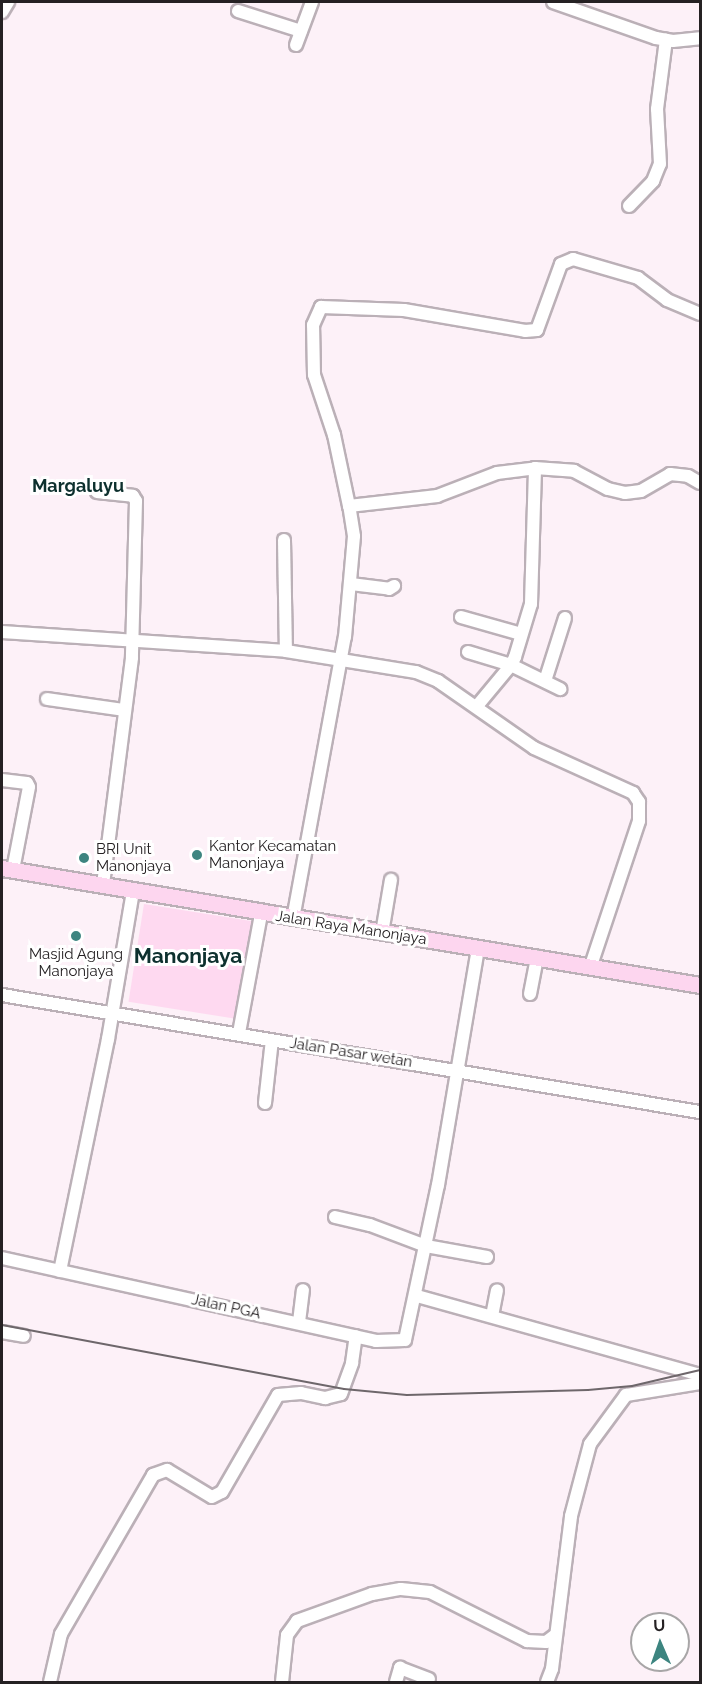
<!DOCTYPE html>
<html>
<head>
<meta charset="utf-8">
<style>
	body { margin:0 }
	#map { position:relative; width:702px; height:1684px; overflow:hidden; background:#fdf1f8; font-family:Raleway,sans-serif }
	div>[style] { position:absolute }
	.green>* { inset:0; background:#fed9f0; transform-origin:0 0 }
	.roads { filter:drop-shadow(2px 0 #bbb0b7) drop-shadow(-2px 0 #bbb0b7) drop-shadow(0 2px #bbb0b7) drop-shadow(0 -2px #bbb0b7) }
	.minor>* { height:12px; margin:-6px; padding:0 6px; transform-origin:6px; border-radius:6px; background:#fff }
	.major>* { height:15px; margin:-7.5px; padding:0 7.5px; transform-origin:7.5px; border-radius:7.5px; background:#fdd6ef }
	.rail>* { height:2px; margin:-1px; padding:0 1px; transform-origin:1px; border-radius:1px; background:#6e676b }
	.dots>* { width:16px; height:16px; translate:-50% -50%; box-sizing:border-box; border:3px solid #fff; border-radius:50% }
	span { translate:-50% -50%; white-space:nowrap; text-align:center; line-height:1.15; -webkit-text-stroke:6px #fff; paint-order:stroke }
	.poi-label { font-size:15px; color:#252123 }
	.left { translate:0 -50%; text-align:left }
	.street-label { font-size:15px; color:#252123 }
	.quarter-label { font-size:18px; color:#0d302e; font-weight:700 }
	.district-label { font-size:21px; color:#0d302e; font-weight:700 }
	.frame { position:absolute; inset:0; border:3px solid #252123; pointer-events:none }
	.north { position:absolute; left:630px; top:1612px; width:60px; height:60px; box-sizing:border-box; background:#fff; border:2px solid #a8a6a7; border-radius:50%; rotate:358deg; font-size:16px; font-weight:700; line-height:24px; text-align:center; color:#252123 }
	.north::after { content:''; display:block; margin:auto; width:21px; height:27px; background:#3d8580; clip-path:polygon(50% 0,100% 100%,50% 72%,0 100%) }
</style>
</head>
<body>
<div id="map">
	<div class="green">
		<i style="left:144px;top:904px;width:110px;height:99px;rotate:9deg"></i>
	</div>
	<div class="roads">
		<div class="minor">
			<i style="left:553px;top:2px;width:109px;rotate:19.3deg"></i>
			<i style="left:656px;top:38px;width:17px;rotate:10deg"></i>
			<i style="left:673px;top:41px;width:27px;rotate:-6deg"></i>
			<i style="left:238px;top:11px;width:66px;rotate:17.6deg"></i>
			<i style="left:2px;top:12px;width:12px;rotate:-59deg"></i>
			<i style="left:296px;top:45px;width:46px;rotate:-69.6deg"></i>
			<i style="left:629px;top:206px;width:35px;rotate:-46deg"></i>
			<i style="left:653px;top:181px;width:18px;rotate:-68deg"></i>
			<i style="left:660px;top:164px;width:55px;rotate:-93.1deg"></i>
			<i style="left:657px;top:109px;width:70px;rotate:-82.6deg"></i>
			<i style="left:97px;top:492px;width:36px;rotate:6deg"></i>
			<i style="left:133px;top:496px;width:6px;rotate:59deg"></i>
			<i style="left:136px;top:501px;width:157px;rotate:91.5deg"></i>
			<i style="left:132px;top:658px;width:229px;rotate:97.3deg"></i>
			<i style="left:349px;top:506px;width:73px;rotate:-101.9deg"></i>
			<i style="left:334px;top:435px;width:63px;rotate:-108.4deg"></i>
			<i style="left:314px;top:375px;width:50px;rotate:-91.1deg"></i>
			<i style="left:313px;top:325px;width:20px;rotate:-66deg"></i>
			<i style="left:321px;top:307px;width:83px;rotate:2.1deg"></i>
			<i style="left:404px;top:310px;width:123px;rotate:9.8deg"></i>
			<i style="left:525px;top:331px;width:12px;rotate:-5deg"></i>
			<i style="left:537px;top:330px;width:70px;rotate:-70deg"></i>
			<i style="left:561px;top:264px;width:13px;rotate:-23deg"></i>
			<i style="left:573px;top:259px;width:68px;rotate:16.3deg"></i>
			<i style="left:638px;top:278px;width:36px;rotate:37deg"></i>
			<i style="left:667px;top:300px;width:36px;rotate:23deg"></i>
			<i style="left:284px;top:540px;width:111px;rotate:89deg"></i>
			<i style="left:351px;top:584px;width:38px;rotate:7deg"></i>
			<i style="left:389px;top:589px;width:6px;rotate:-31deg"></i>
			<i style="left:461px;top:617px;width:62px;rotate:15.8deg"></i>
			<i style="left:2px;top:632px;width:285px;rotate:3.8deg"></i>
			<i style="left:286px;top:651px;width:132px;rotate:9.2deg"></i>
			<i style="left:416px;top:672px;width:24px;rotate:22deg"></i>
			<i style="left:438px;top:681px;width:117px;rotate:34.9deg"></i>
			<i style="left:534px;top:748px;width:109px;rotate:24.4deg"></i>
			<i style="left:633px;top:793px;width:11px;rotate:56deg"></i>
			<i style="left:639px;top:802px;width:19px;rotate:90deg"></i>
			<i style="left:639px;top:821px;width:155px;rotate:108.4deg"></i>
			<i style="left:468px;top:652px;width:45px;rotate:16.8deg"></i>
			<i style="left:511px;top:665px;width:9px;rotate:-63deg"></i>
			<i style="left:515px;top:657px;width:55px;rotate:-73.2deg"></i>
			<i style="left:531px;top:604px;width:136px;rotate:-88.3deg"></i>
			<i style="left:545px;top:681px;width:66px;rotate:-72.4deg"></i>
			<i style="left:47px;top:699px;width:78px;rotate:8.1deg"></i>
			<i style="left:477px;top:706px;width:53px;rotate:-50.3deg"></i>
			<i style="left:511px;top:665px;width:55px;rotate:26.1deg"></i>
			<i style="left:2px;top:780px;width:25px;rotate:7deg"></i>
			<i style="left:27px;top:783px;width:4px;rotate:63deg"></i>
			<i style="left:29px;top:787px;width:85px;rotate:100.9deg"></i>
			<i style="left:293px;top:919px;width:287px;rotate:-79.6deg"></i>
			<i style="left:345px;top:637px;width:101px;rotate:-84.9deg"></i>
			<i style="left:354px;top:536px;width:30px;rotate:-99deg"></i>
			<i style="left:349px;top:506px;width:89px;rotate:-6.5deg"></i>
			<i style="left:437px;top:496px;width:64px;rotate:-21deg"></i>
			<i style="left:497px;top:473px;width:38px;rotate:-7deg"></i>
			<i style="left:535px;top:468px;width:39px;rotate:4deg"></i>
			<i style="left:574px;top:471px;width:38px;rotate:28deg"></i>
			<i style="left:608px;top:489px;width:17px;rotate:13deg"></i>
			<i style="left:625px;top:493px;width:16px;rotate:-7deg"></i>
			<i style="left:641px;top:491px;width:34px;rotate:-30deg"></i>
			<i style="left:670px;top:474px;width:18px;rotate:6deg"></i>
			<i style="left:688px;top:476px;width:14px;rotate:30deg"></i>
			<i style="left:382px;top:933px;width:54px;rotate:-80.4deg"></i>
			<i style="left:530px;top:994px;width:38px;rotate:-79deg"></i>
			<i style="left:2px;top:995px;width:708px;rotate:9.52deg"></i>
			<i style="left:239px;top:1033px;width:121px;rotate:-79.5deg"></i>
			<i style="left:265px;top:1103px;width:63px;rotate:-83.7deg"></i>
			<i style="left:335px;top:1217px;width:36px;rotate:13deg"></i>
			<i style="left:370px;top:1225px;width:60px;rotate:20.6deg"></i>
			<i style="left:426px;top:1246px;width:62px;rotate:10.2deg"></i>
			<i style="left:2px;top:1258px;width:383px;rotate:12.5deg"></i>
			<i style="left:376px;top:1341px;width:29px;rotate:-2deg"></i>
			<i style="left:405px;top:1340px;width:158px;rotate:-78deg"></i>
			<i style="left:438px;top:1185px;width:240px;rotate:-80.4deg"></i>
			<i style="left:60px;top:1271px;width:237px;rotate:-78.3deg"></i>
			<i style="left:108px;top:1039px;width:150px;rotate:-80.4deg"></i>
			<i style="left:417px;top:1296px;width:294px;rotate:15.6deg"></i>
			<i style="left:492px;top:1316px;width:26px;rotate:-79deg"></i>
			<i style="left:299px;top:1322px;width:32px;rotate:-83deg"></i>
			<i style="left:2px;top:1332px;width:22px;rotate:10deg"></i>
			<i style="left:50px;top:1682px;width:49px;rotate:-77.1deg"></i>
			<i style="left:61px;top:1634px;width:184px;rotate:-59.9deg"></i>
			<i style="left:153px;top:1475px;width:15px;rotate:-20deg"></i>
			<i style="left:167px;top:1470px;width:52px;rotate:31deg"></i>
			<i style="left:212px;top:1497px;width:11px;rotate:-27deg"></i>
			<i style="left:222px;top:1492px;width:112px;rotate:-60deg"></i>
			<i style="left:278px;top:1395px;width:23px;rotate:-5deg"></i>
			<i style="left:301px;top:1393px;width:25px;rotate:12deg"></i>
			<i style="left:325px;top:1398px;width:16px;rotate:-14deg"></i>
			<i style="left:341px;top:1394px;width:33px;rotate:-70deg"></i>
			<i style="left:352px;top:1363px;width:27px;rotate:-82deg"></i>
			<i style="left:282px;top:1682px;width:47px;rotate:-83.9deg"></i>
			<i style="left:287px;top:1635px;width:17px;rotate:-54deg"></i>
			<i style="left:297px;top:1621px;width:80px;rotate:-19.8deg"></i>
			<i style="left:372px;top:1594px;width:29px;rotate:-10deg"></i>
			<i style="left:401px;top:1589px;width:29px;rotate:6deg"></i>
			<i style="left:430px;top:1592px;width:109px;rotate:26.8deg"></i>
			<i style="left:527px;top:1641px;width:19px;rotate:3deg"></i>
			<i style="left:546px;top:1642px;width:10px;rotate:-37deg"></i>
			<i style="left:396px;top:1682px;width:15px;rotate:-74deg"></i>
			<i style="left:400px;top:1668px;width:31px;rotate:21deg"></i>
			<i style="left:547px;top:1682px;width:14px;rotate:-69deg"></i>
			<i style="left:552px;top:1669px;width:154px;rotate:-82.9deg"></i>
			<i style="left:571px;top:1516px;width:74px;rotate:-75.2deg"></i>
			<i style="left:590px;top:1444px;width:61px;rotate:-53.7deg"></i>
			<i style="left:626px;top:1395px;width:75px;rotate:-9.2deg"></i>
		</div>
		<div class="major">
			<i style="left:2px;top:868px;width:708px;rotate:9.52deg"></i>
		</div>
	</div>
	<div class="rail">
		<i style="left:2px;top:1325px;width:348px;rotate:10.6deg"></i>
		<i style="left:344px;top:1389px;width:63px;rotate:5.4deg"></i>
		<i style="left:407px;top:1395px;width:181px;rotate:-1.6deg"></i>
		<i style="left:588px;top:1390px;width:44px;rotate:-5.2deg"></i>
		<i style="left:632px;top:1386px;width:70px;rotate:-13.2deg"></i>
	</div>
	<div class="dots">
		<i style="left:197px;top:855px;background:#3d8580"></i>
		<i style="left:84px;top:858px;background:#3d8580"></i>
		<i style="left:76px;top:936px;background:#3d8580"></i>
	</div>
	<div class="poi-label">
		<span class="left" style="left:209px;top:855px">Kantor Kecamatan<br>Manonjaya</span>
		<span class="left" style="left:96px;top:858px">BRI Unit<br>Manonjaya</span>
		<span style="left:76px;top:963px">Masjid Agung<br>Manonjaya</span>
	</div>
	<div class="street-label">
		<span style="left:351px;top:928px;rotate:9deg">Jalan Raya Manonjaya</span>
		<span style="left:351px;top:1053px;rotate:9deg">Jalan Pasar wetan</span>
		<span style="left:226px;top:1307px;rotate:12deg">Jalan PGA</span>
	</div>
	<div class="quarter-label">
		<span style="left:78px;top:486px">Margaluyu</span>
	</div>
	<div class="district-label">
		<span style="left:188px;top:956px">Manonjaya</span>
	</div>
	<div class="frame"></div>
	<div class="north">U</div>
</div>
</body>
</html>
